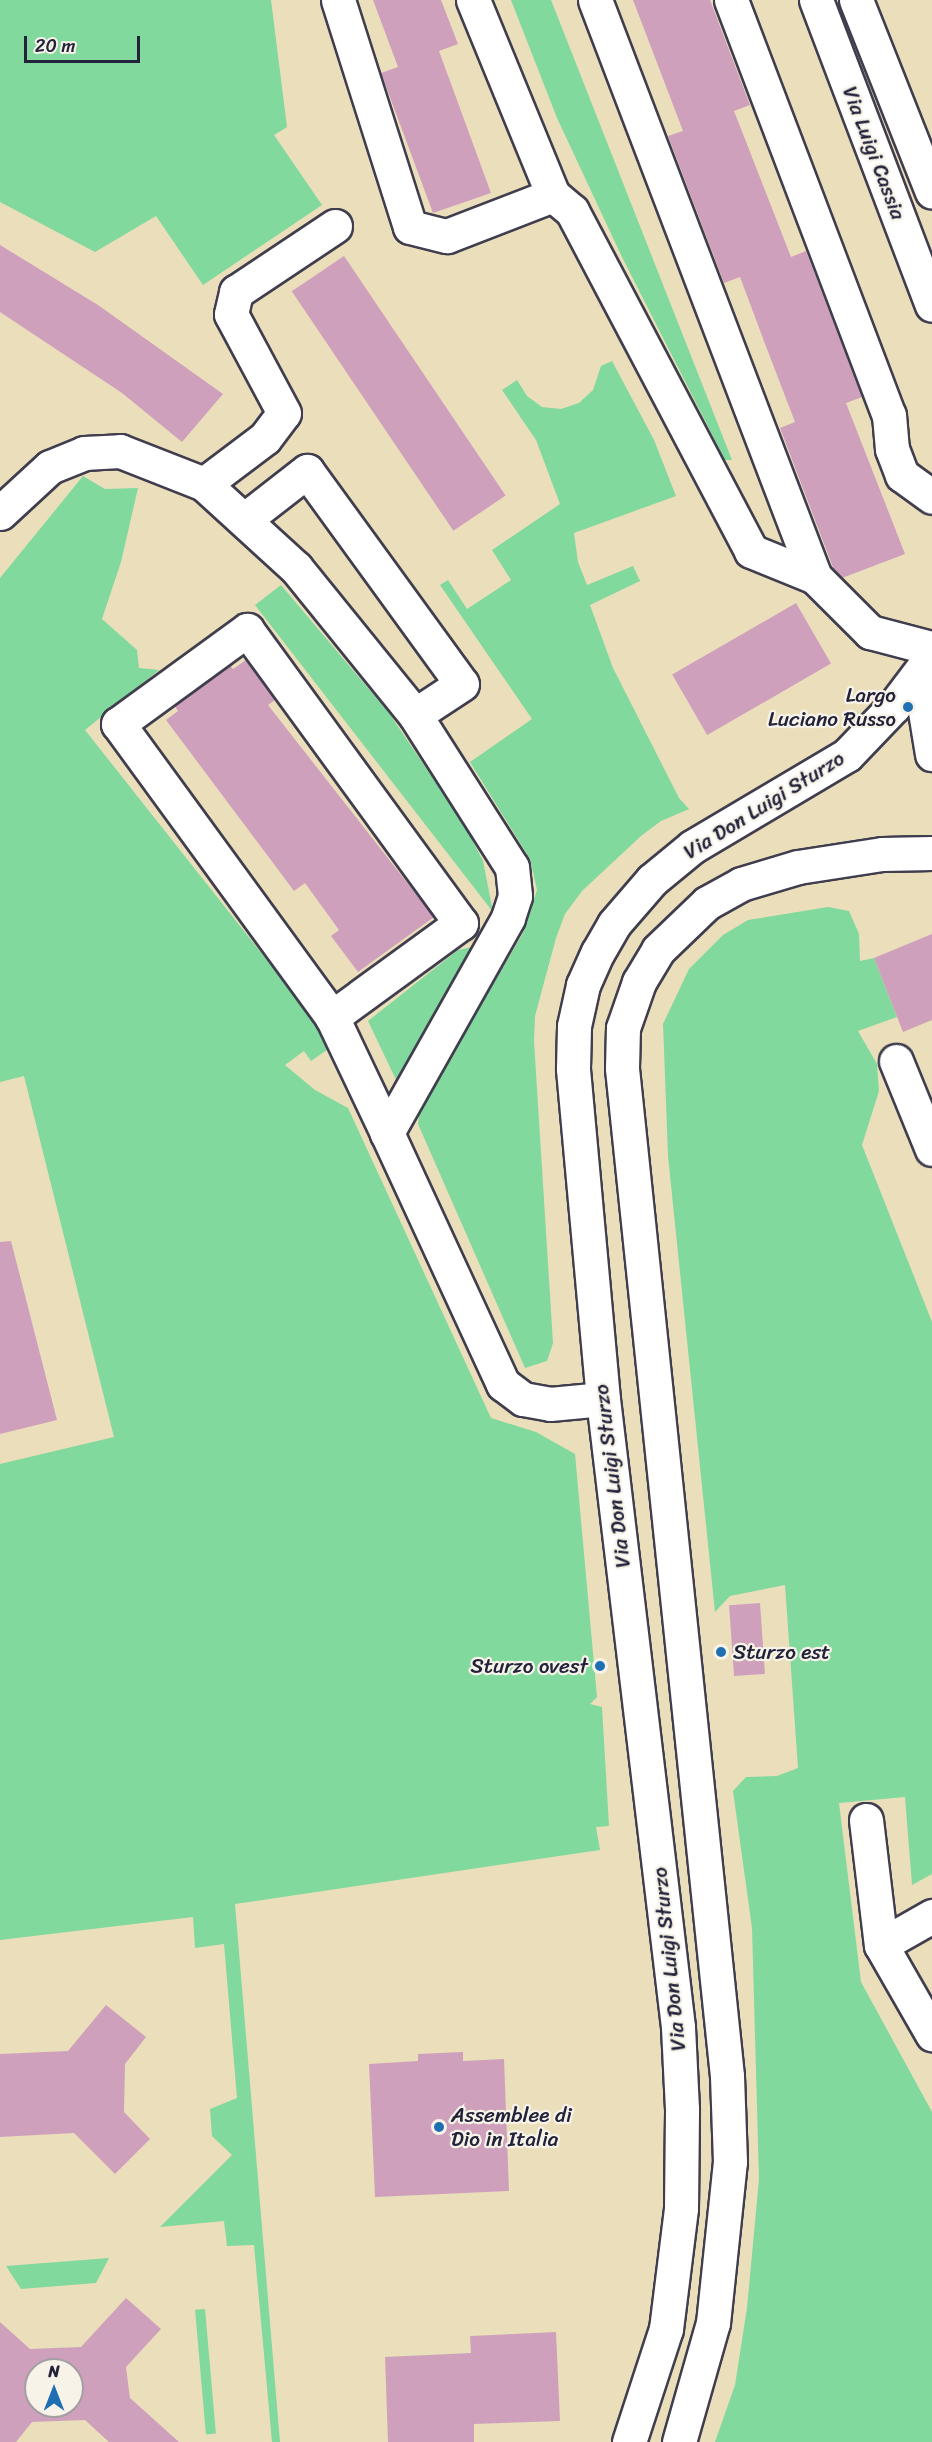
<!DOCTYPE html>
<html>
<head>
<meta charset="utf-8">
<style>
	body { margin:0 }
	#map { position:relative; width:932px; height:2442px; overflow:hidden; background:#ebdebb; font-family:Sriracha,sans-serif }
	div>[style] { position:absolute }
	.green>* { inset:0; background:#81d99d; transform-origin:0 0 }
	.building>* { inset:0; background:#cfa0bc; transform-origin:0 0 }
	.roads { filter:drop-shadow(2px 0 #403e4e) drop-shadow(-2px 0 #403e4e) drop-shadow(0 2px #403e4e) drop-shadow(0 -2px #403e4e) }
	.minor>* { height:33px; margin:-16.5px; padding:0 16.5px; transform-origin:16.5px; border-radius:16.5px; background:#fff }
	.dots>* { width:16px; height:16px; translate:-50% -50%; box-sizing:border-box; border:3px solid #f7f3e8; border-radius:50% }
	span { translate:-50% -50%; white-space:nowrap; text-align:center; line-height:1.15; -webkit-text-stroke:4.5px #f7f3e8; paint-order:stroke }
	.street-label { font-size:21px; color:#22223b }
	.poi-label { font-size:21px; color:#22223b }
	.right { translate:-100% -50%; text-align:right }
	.left { translate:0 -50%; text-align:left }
	.north { position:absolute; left:24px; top:2358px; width:60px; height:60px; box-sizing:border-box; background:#f7f3e8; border:2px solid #a29fa3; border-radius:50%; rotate:0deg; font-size:16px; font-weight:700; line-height:24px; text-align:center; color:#22223b }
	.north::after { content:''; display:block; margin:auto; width:21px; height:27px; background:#1f6fb2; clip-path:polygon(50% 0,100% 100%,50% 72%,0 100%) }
	.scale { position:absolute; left:24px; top:36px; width:116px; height:27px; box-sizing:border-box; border:3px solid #22223b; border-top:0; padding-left:8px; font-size:18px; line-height:21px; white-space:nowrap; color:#22223b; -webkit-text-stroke:4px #f7f3e8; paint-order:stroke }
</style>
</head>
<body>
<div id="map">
	<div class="green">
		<i style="clip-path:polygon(0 0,271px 0,287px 127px,274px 135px,322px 205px,203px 285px,156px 216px,95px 252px,0 202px)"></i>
		<i style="clip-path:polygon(511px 0,551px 0,732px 460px,725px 460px,621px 255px,557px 118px)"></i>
		<i style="clip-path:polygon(612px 361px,654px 440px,676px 496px,574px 533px,578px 562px,587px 585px,633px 566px,640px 581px,590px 605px,613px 668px,679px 798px,689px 809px,661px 821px,641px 836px,582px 891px,565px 914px,556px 938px,535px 1016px,534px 1041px,553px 1343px,547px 1361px,525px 1368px,418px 1124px,420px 1109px,523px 933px,537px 890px,530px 859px,470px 762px,532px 719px,440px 585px,448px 580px,467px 609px,511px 580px,492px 550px,560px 504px,536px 440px,502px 390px,517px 380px,527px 396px,542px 407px,561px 409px,579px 403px,593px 390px,601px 366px)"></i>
		<i style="clip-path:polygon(83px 476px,105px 489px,138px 488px,121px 562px,102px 619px,137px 650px,139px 668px,159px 670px,85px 730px,334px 1045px,311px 1061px,304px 1051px,285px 1065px,315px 1090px,348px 1108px,491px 1418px,536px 1432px,575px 1454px,597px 1697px,590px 1704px,602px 1707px,609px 1826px,596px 1827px,600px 1850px,235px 1904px,280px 2442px,272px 2442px,254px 2245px,227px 2246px,224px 2221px,160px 2227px,232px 2155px,212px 2136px,210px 2109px,237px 2098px,224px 1944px,195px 1948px,193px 1917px,0 1940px,0 1464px,114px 1437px,24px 1076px,0 1082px,0 578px)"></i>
		<i style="clip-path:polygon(281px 585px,389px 713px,465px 826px,483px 861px,493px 912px,255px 605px)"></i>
		<i style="clip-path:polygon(828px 907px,849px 911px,859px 934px,860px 961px,874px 958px,897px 1017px,858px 1031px,877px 1064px,879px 1091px,862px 1145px,932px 1322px,932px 1874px,912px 1885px,905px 1797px,839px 1803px,861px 1982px,932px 2112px,932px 2442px,715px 2442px,735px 2385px,747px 2308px,759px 2179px,752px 1928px,733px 1791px,746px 1777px,777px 1776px,798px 1768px,785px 1585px,730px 1596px,715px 1612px,668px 1156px,663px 1024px,689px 969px,723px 935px,748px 920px)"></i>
		<i style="clip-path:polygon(476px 946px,397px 1082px,368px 1021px,458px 950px)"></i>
		<i style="clip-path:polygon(109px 2258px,96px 2283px,21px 2289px,6px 2266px)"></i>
		<i style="left:205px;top:2309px;width:125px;height:10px;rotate:85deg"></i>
	</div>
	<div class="building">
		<i style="clip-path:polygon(373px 0,441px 0,458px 44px,439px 51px,491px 193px,433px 213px,381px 73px,398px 67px)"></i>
		<i style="clip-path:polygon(633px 0,710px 0,750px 105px,734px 111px,791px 257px,806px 251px,844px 350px,862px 397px,846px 403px,905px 554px,842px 578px,834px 570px,780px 428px,795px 422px,767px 349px,740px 277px,724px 283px,668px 136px,683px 131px)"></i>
		<i style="clip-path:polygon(0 245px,98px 305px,223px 394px,182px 442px,122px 393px,0 312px)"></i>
		<i style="left:344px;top:256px;width:289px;height:63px;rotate:56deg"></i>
		<i style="left:796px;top:603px;width:70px;height:143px;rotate:60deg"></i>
		<i style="clip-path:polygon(246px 660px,275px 700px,268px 705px,434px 917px,358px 972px,331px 936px,339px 930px,305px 883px,294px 891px,166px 720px,178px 711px,175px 706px,230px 665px,233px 669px)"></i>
		<i style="clip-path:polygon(932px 934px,932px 1020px,903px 1032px,874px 958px)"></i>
		<i style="clip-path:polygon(11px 1241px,57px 1420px,0 1434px,0 1242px)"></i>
		<i style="left:760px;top:1603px;width:71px;height:31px;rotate:86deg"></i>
		<i style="clip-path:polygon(106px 2005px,146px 2037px,125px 2064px,124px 2112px,150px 2139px,115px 2174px,74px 2133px,0 2137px,0 2054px,68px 2051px)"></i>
		<i style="clip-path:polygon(463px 2052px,463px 2061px,504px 2059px,509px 2191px,375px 2197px,369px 2064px,418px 2061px,418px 2054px)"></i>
		<i style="clip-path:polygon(evenodd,126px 2298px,161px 2329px,126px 2367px,130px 2398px,179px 2442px,109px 2442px,85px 2420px,32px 2422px,16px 2442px,0 2442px,0 2322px,30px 2349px,81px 2347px,126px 2298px,36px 2370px,72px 2370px,72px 2406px,36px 2406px,36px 2370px)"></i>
		<i style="clip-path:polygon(556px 2332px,560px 2421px,474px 2424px,474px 2442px,388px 2442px,385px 2357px,471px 2353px,470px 2336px)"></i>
	</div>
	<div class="roads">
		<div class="minor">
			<i style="left:338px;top:0;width:238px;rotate:72.4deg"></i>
			<i style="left:410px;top:227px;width:38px;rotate:14deg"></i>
			<i style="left:447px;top:236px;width:114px;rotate:-21.1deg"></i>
			<i style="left:473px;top:0;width:211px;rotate:67.7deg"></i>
			<i style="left:553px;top:195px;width:25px;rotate:40deg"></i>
			<i style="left:572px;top:211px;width:384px;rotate:62.2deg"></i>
			<i style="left:751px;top:551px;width:69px;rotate:22.1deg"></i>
			<i style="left:815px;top:577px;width:78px;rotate:45deg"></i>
			<i style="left:870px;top:632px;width:63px;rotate:14.7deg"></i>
			<i style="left:595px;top:0;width:618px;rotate:69.13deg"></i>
			<i style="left:731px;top:0;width:444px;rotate:69.2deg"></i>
			<i style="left:889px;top:415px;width:34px;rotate:85deg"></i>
			<i style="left:892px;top:449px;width:28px;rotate:69deg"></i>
			<i style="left:902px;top:475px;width:37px;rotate:36deg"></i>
			<i style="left:816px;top:0;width:326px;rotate:69.2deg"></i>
			<i style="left:856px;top:0;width:206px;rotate:68.4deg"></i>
			<i style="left:204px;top:484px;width:76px;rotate:-37deg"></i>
			<i style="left:265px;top:438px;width:31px;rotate:-53deg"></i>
			<i style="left:284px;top:413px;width:112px;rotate:-118.2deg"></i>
			<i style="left:231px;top:314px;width:23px;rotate:-77deg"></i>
			<i style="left:236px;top:292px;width:119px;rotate:-33.7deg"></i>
			<i style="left:0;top:513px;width:68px;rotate:-42.6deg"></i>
			<i style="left:50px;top:467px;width:37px;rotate:-22deg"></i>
			<i style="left:84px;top:453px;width:36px;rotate:-3deg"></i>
			<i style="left:120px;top:451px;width:90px;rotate:21.4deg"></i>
			<i style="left:204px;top:484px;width:125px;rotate:42.4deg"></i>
			<i style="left:296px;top:568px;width:189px;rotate:51deg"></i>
			<i style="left:415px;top:715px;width:180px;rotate:57.5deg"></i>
			<i style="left:512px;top:867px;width:29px;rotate:84deg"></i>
			<i style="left:515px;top:896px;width:23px;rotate:108deg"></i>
			<i style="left:508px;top:918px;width:247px;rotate:119.4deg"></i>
			<i style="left:387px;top:1133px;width:277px;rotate:65.2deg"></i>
			<i style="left:503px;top:1384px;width:25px;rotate:37deg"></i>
			<i style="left:523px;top:1399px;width:27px;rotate:10deg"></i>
			<i style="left:550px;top:1404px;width:53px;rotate:-5.4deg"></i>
			<i style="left:244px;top:520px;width:80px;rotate:-37.9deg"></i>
			<i style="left:307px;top:471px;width:263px;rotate:54deg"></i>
			<i style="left:462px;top:684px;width:56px;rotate:146.6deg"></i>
			<i style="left:247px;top:630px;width:363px;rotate:53.9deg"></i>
			<i style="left:461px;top:923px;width:160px;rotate:143.9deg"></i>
			<i style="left:332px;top:1017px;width:363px;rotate:-126.1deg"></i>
			<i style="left:118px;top:724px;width:160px;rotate:-36.1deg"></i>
			<i style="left:928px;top:661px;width:38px;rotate:97deg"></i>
			<i style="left:923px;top:699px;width:56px;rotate:80.7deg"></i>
			<i style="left:332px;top:1017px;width:128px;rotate:64.6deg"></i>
			<i style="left:896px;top:1061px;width:95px;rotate:67.8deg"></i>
			<i style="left:866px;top:1820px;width:126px;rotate:83.2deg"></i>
			<i style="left:881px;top:1945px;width:103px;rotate:60.2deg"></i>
			<i style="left:881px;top:1945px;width:59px;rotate:-29.6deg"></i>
			<i style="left:629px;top:2442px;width:119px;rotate:-71.9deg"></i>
			<i style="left:666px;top:2329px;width:122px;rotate:-82.9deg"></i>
			<i style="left:681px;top:2208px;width:99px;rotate:-89.4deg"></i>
			<i style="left:682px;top:2109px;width:82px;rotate:-92.8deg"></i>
			<i style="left:678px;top:2027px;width:632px;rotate:-96.81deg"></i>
			<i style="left:603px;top:1399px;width:332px;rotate:-95.2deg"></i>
			<i style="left:573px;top:1068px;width:42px;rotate:-88.6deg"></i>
			<i style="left:574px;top:1026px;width:42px;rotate:-77.6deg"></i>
			<i style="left:583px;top:985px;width:36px;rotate:-66deg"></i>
			<i style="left:598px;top:952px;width:32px;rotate:-60deg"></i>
			<i style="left:614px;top:924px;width:58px;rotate:-49.2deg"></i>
			<i style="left:652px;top:880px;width:52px;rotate:-39.5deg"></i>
			<i style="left:692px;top:847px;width:180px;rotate:-30.7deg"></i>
			<i style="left:847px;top:755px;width:68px;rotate:-46.2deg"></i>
			<i style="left:894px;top:706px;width:56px;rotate:-52.9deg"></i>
			<i style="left:679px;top:2442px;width:124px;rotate:-74.1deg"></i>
			<i style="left:713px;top:2323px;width:162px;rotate:-84deg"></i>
			<i style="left:730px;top:2162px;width:86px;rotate:-92deg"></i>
			<i style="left:727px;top:2076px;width:1013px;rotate:-95.95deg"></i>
			<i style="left:622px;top:1068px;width:40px;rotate:-88.6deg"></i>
			<i style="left:623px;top:1028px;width:49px;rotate:-70.8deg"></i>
			<i style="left:639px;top:982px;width:37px;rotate:-59deg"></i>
			<i style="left:658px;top:950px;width:68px;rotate:-43.8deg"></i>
			<i style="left:707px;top:903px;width:39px;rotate:-29deg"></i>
			<i style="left:741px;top:884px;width:59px;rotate:-16.6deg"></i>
			<i style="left:798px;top:867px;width:85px;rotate:-8.8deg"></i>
			<i style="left:882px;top:854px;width:50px;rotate:-1.1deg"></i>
		</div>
	</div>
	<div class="dots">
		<i style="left:908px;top:707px;background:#1f6fb2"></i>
		<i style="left:721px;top:1652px;background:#1f6fb2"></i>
		<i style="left:600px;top:1666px;background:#1f6fb2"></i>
		<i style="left:439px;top:2127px;background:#1f6fb2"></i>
	</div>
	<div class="street-label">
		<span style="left:874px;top:153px;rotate:69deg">Via Luigi Cassia</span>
		<span style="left:764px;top:805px;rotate:-32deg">Via Don Luigi Sturzo</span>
		<span style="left:612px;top:1476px;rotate:-97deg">Via Don Luigi Sturzo</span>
		<span style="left:669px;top:1959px;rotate:-96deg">Via Don Luigi Sturzo</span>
	</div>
	<div class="poi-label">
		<span class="right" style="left:896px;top:707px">Largo<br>Luciano Russo</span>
		<span class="left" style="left:733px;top:1652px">Sturzo est</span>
		<span class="right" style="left:588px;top:1666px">Sturzo ovest</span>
		<span class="left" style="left:451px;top:2127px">Assemblee di<br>Dio in Italia</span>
	</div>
	<div class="north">N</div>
	<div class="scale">20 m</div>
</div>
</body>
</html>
